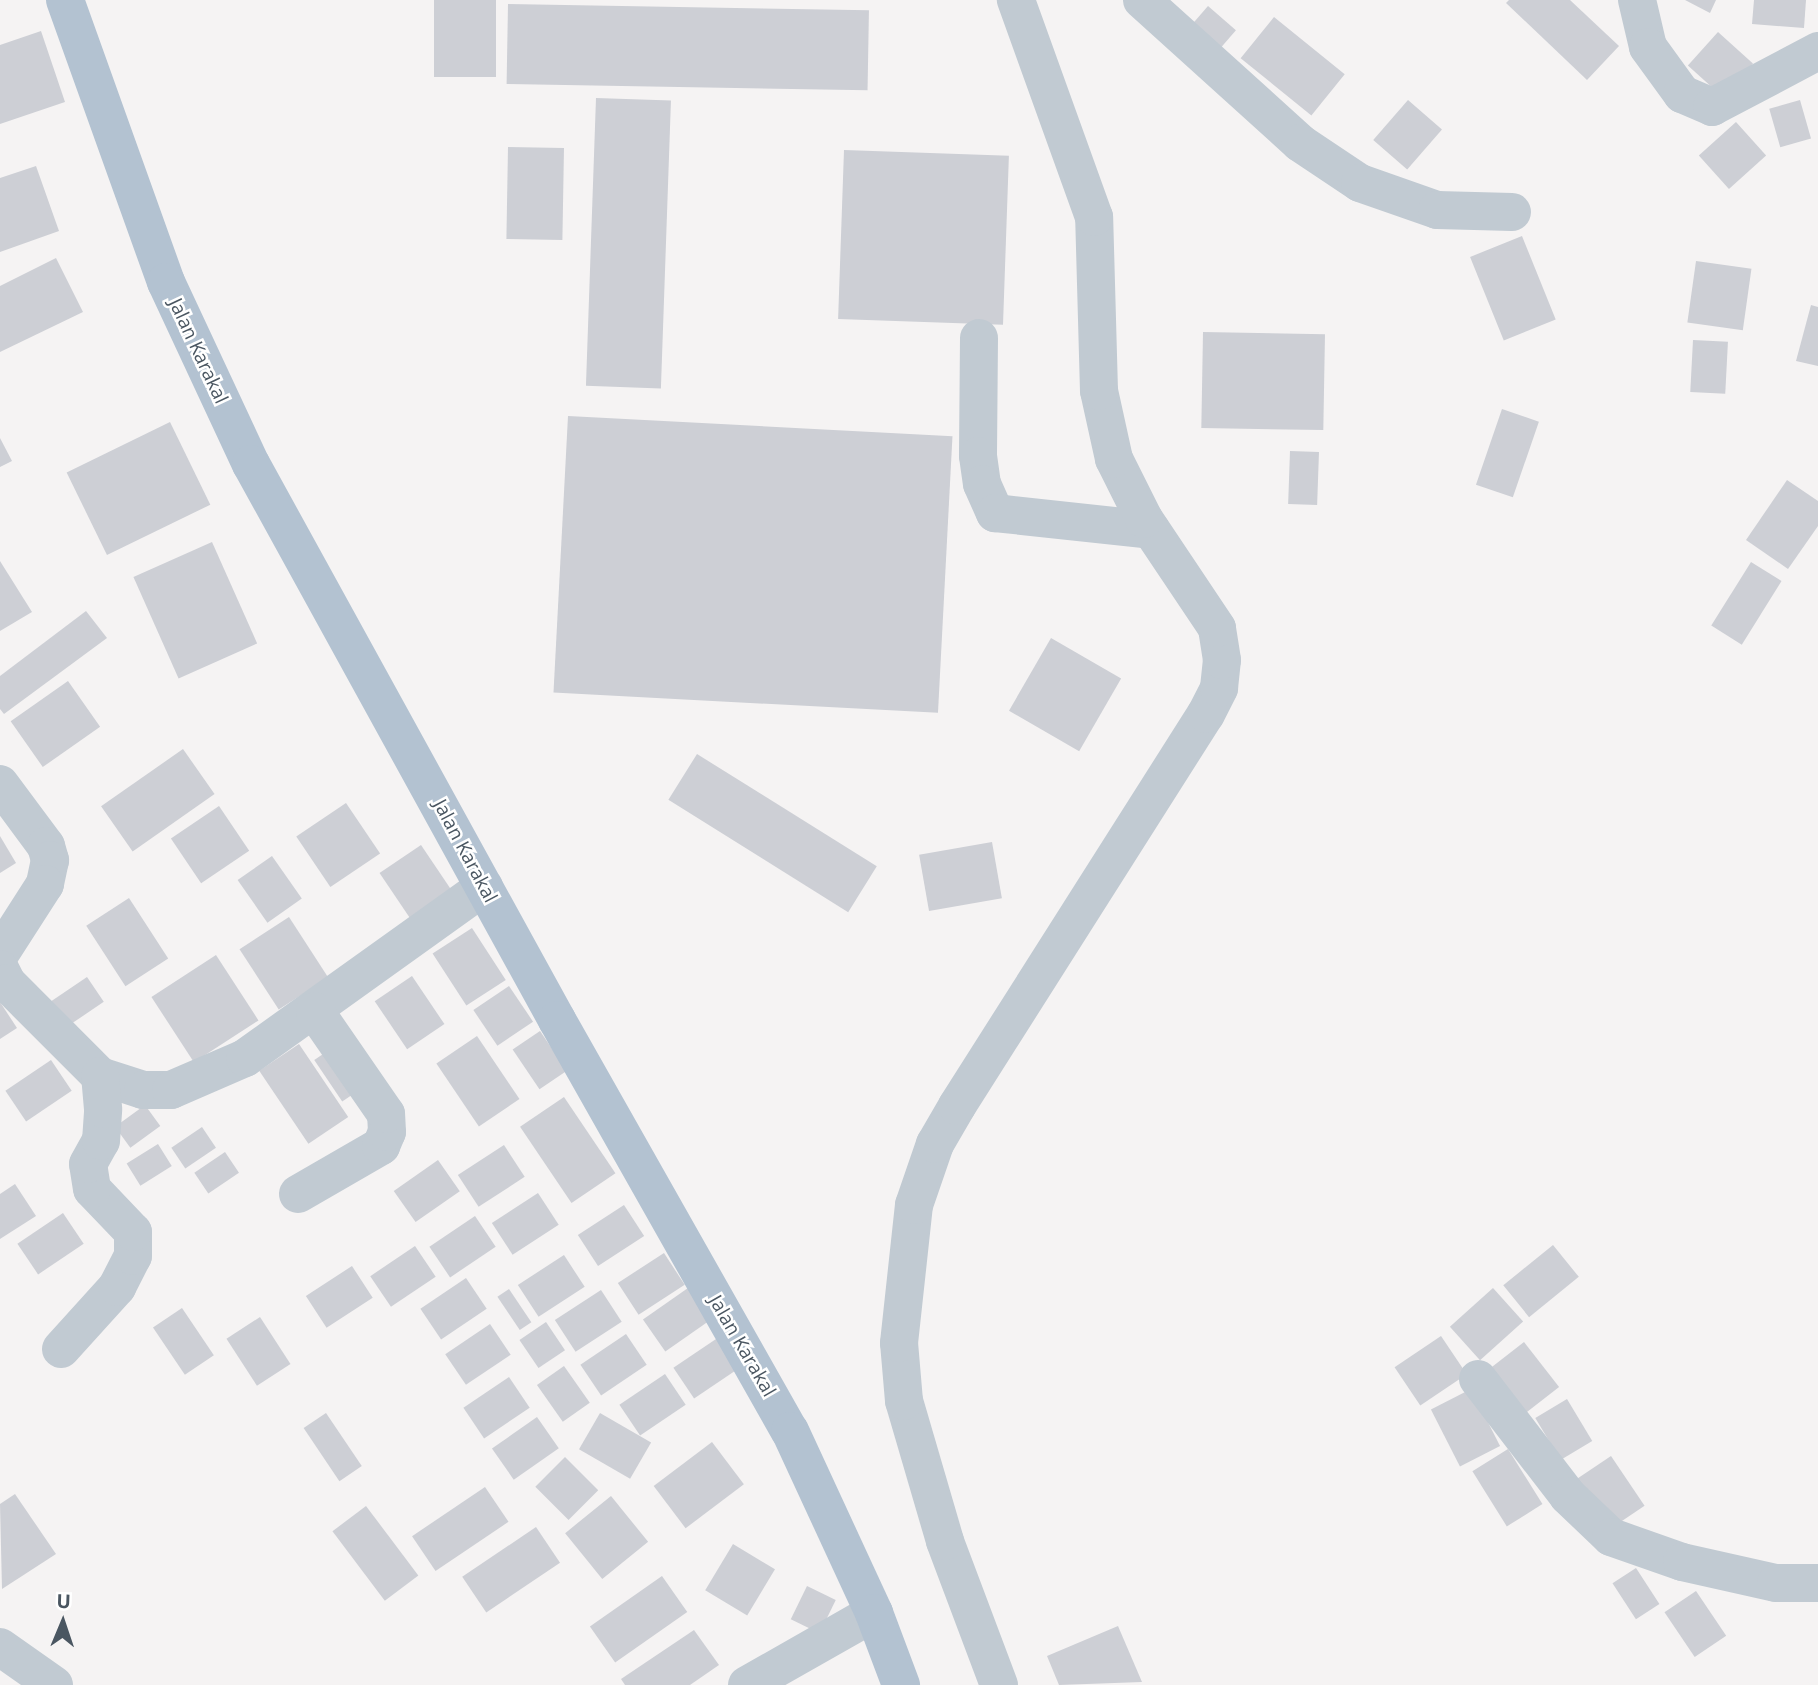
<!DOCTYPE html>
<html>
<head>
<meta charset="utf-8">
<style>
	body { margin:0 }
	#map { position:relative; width:1818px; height:1685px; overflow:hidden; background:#f5f3f3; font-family:"Open Sans",sans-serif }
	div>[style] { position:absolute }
	.building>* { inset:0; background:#cdcfd5; transform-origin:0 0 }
	.minor>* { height:38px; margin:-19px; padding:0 19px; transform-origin:19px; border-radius:19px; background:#c1cad2 }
	.major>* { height:38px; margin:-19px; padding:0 19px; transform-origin:19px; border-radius:19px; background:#b3c2d1 }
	span { translate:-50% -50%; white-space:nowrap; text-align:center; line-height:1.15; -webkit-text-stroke:5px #fff; paint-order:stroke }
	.street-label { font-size:19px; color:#4a5661 }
	.north { position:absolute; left:28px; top:1587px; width:70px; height:70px; -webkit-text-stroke:5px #fff; paint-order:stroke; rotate:2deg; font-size:19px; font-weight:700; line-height:28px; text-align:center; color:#4a5661 }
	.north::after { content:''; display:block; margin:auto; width:24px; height:32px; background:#4a5661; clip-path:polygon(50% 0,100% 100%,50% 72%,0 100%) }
</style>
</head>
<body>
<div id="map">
	<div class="building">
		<i style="left:434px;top:0;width:62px;height:77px"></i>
		<i style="clip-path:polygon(1509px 0,1570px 0,1619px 46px,1587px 80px,1506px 3px)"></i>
		<i style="clip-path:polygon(1685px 0,1716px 0,1710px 13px)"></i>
		<i style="clip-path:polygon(1754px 0,1806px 0,1804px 28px,1752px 24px)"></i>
		<i style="left:508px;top:4px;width:361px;height:80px;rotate:1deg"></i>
		<i style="left:1208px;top:6px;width:37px;height:30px;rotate:41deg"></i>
		<i style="left:1274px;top:17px;width:91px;height:53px;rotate:39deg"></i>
		<i style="clip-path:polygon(41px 31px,65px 102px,0 124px,0 45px)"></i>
		<i style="left:1718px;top:32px;width:47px;height:45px;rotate:42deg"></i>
		<i style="left:596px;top:98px;width:75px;height:288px;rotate:2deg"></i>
		<i style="left:1408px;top:100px;width:45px;height:53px;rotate:41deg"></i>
		<i style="left:1800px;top:100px;width:40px;height:32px;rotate:74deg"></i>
		<i style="left:1736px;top:122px;width:45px;height:50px;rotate:48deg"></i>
		<i style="left:508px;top:147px;width:56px;height:92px;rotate:1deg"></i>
		<i style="left:844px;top:150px;width:165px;height:169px;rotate:2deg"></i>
		<i style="clip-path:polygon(36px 166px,59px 231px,0 252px,0 178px)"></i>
		<i style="left:1522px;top:236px;width:90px;height:56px;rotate:68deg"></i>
		<i style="clip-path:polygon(56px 258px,83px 312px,0 352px,0 286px)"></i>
		<i style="left:1696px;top:261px;width:56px;height:62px;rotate:8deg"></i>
		<i style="clip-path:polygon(1811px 305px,1818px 307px,1818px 366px,1796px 361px)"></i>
		<i style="left:1203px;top:332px;width:122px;height:96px;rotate:1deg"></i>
		<i style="left:1693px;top:340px;width:35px;height:52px;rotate:3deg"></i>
		<i style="left:1502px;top:409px;width:39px;height:80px;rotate:19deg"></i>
		<i style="left:568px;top:416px;width:385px;height:277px;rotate:3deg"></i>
		<i style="left:170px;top:422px;width:92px;height:115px;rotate:64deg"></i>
		<i style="clip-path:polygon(0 438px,12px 461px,0 467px)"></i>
		<i style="left:1290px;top:451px;width:29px;height:53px;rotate:2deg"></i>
		<i style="clip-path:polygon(1787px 480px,1818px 501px,1818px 526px,1788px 569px,1746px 540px)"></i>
		<i style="left:212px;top:542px;width:111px;height:86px;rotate:66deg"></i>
		<i style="clip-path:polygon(0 561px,32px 612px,0 631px)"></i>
		<i style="left:1751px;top:562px;width:36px;height:75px;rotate:32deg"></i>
		<i style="clip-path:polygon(86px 611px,107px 638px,4px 714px,0 709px,0 676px)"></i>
		<i style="left:1051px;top:638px;width:81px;height:84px;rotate:30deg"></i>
		<i style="left:68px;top:681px;width:56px;height:70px;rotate:55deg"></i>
		<i style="left:183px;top:749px;width:55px;height:100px;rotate:55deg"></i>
		<i style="left:697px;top:754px;width:212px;height:54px;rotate:32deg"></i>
		<i style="left:346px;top:803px;width:61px;height:60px;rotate:56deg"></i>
		<i style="left:219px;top:806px;width:54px;height:58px;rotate:56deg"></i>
		<i style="clip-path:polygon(0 836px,16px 863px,0 873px)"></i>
		<i style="left:992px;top:842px;width:57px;height:74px;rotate:80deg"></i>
		<i style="left:421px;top:845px;width:60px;height:50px;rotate:56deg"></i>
		<i style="left:272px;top:856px;width:52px;height:42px;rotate:55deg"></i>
		<i style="left:129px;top:898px;width:72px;height:51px;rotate:57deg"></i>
		<i style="left:289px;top:917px;width:72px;height:59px;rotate:57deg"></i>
		<i style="left:472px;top:928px;width:62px;height:47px;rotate:57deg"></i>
		<i style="left:216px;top:955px;width:78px;height:77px;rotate:57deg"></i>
		<i style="left:412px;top:976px;width:58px;height:45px;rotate:56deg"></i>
		<i style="left:87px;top:977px;width:30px;height:45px;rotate:56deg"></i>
		<i style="left:509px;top:986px;width:43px;height:43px;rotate:56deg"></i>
		<i style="clip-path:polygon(0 1002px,17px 1028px,0 1039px)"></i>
		<i style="left:540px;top:1031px;width:48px;height:33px;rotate:56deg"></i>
		<i style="left:477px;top:1036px;width:76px;height:49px;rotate:56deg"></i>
		<i style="left:299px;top:1044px;width:88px;height:48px;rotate:56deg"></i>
		<i style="left:335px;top:1046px;width:50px;height:25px;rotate:56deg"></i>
		<i style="left:51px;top:1060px;width:37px;height:55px;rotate:56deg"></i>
		<i style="left:564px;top:1097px;width:92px;height:53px;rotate:56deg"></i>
		<i style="left:145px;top:1105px;width:26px;height:37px;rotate:54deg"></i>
		<i style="left:202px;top:1127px;width:25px;height:37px;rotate:56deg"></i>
		<i style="left:158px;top:1144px;width:26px;height:37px;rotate:58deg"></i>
		<i style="left:504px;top:1145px;width:38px;height:55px;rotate:57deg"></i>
		<i style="left:225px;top:1152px;width:25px;height:37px;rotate:56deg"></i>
		<i style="left:438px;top:1160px;width:38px;height:54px;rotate:55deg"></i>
		<i style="clip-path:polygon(15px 1184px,36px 1216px,0 1239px,0 1194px)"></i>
		<i style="left:538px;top:1193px;width:38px;height:55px;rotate:57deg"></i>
		<i style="left:624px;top:1205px;width:37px;height:55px;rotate:57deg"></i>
		<i style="left:63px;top:1213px;width:37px;height:55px;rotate:56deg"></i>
		<i style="left:475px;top:1216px;width:37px;height:55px;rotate:56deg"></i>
		<i style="left:1553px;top:1245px;width:41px;height:64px;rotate:51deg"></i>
		<i style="left:415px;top:1246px;width:37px;height:54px;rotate:56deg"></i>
		<i style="left:664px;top:1253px;width:38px;height:55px;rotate:57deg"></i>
		<i style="left:564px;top:1255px;width:38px;height:55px;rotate:57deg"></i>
		<i style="left:352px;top:1266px;width:38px;height:55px;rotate:57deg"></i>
		<i style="left:466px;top:1278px;width:37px;height:55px;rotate:56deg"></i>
		<i style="left:688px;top:1288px;width:39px;height:55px;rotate:55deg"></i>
		<i style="left:1493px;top:1288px;width:45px;height:58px;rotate:48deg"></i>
		<i style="left:509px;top:1289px;width:40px;height:14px;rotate:56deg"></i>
		<i style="left:601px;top:1290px;width:38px;height:55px;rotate:57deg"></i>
		<i style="left:182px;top:1308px;width:57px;height:35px;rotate:56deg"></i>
		<i style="left:260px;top:1317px;width:56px;height:40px;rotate:57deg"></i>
		<i style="left:546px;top:1322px;width:34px;height:32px;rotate:56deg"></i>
		<i style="left:490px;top:1324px;width:37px;height:54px;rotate:56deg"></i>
		<i style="left:626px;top:1334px;width:37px;height:55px;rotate:56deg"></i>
		<i style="left:1441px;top:1336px;width:46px;height:56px;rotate:56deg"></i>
		<i style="left:719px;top:1337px;width:37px;height:55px;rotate:56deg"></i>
		<i style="left:1524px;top:1342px;width:57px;height:42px;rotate:52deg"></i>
		<i style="left:564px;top:1366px;width:45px;height:33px;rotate:55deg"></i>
		<i style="left:665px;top:1374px;width:37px;height:55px;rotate:56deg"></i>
		<i style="left:509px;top:1377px;width:37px;height:55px;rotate:56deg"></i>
		<i style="left:1471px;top:1389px;width:64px;height:45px;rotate:63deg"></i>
		<i style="left:1567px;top:1399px;width:49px;height:37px;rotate:59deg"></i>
		<i style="left:326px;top:1413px;width:64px;height:27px;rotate:56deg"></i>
		<i style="left:600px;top:1413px;width:59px;height:42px;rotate:30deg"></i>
		<i style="left:537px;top:1417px;width:38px;height:55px;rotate:55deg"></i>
		<i style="left:712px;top:1442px;width:53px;height:73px;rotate:53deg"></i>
		<i style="left:1508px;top:1449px;width:65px;height:42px;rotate:58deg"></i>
		<i style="left:1611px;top:1456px;width:60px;height:44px;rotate:56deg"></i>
		<i style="left:565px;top:1457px;width:47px;height:42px;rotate:45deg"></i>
		<i style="left:485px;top:1487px;width:42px;height:88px;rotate:56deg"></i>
		<i style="clip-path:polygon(15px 1494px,56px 1554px,2px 1589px,0 1504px)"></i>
		<i style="left:611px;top:1496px;width:59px;height:59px;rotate:51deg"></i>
		<i style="left:366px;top:1506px;width:87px;height:42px;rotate:53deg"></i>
		<i style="left:536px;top:1527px;width:43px;height:89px;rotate:56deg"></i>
		<i style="left:733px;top:1544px;width:49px;height:54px;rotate:31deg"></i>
		<i style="left:1636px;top:1568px;width:43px;height:28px;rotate:57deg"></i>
		<i style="left:662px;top:1576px;width:44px;height:88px;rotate:55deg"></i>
		<i style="left:807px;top:1586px;width:32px;height:37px;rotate:26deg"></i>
		<i style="left:1696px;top:1591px;width:54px;height:38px;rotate:56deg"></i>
		<i style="clip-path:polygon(1118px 1626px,1142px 1682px,1059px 1685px,1047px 1656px)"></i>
		<i style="clip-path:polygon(694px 1630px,719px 1665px,690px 1685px,625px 1685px,621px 1679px)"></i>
	</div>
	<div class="minor">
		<i style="left:1142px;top:0;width:213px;rotate:42.1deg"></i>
		<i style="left:1300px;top:143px;width:72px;rotate:33.7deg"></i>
		<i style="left:1360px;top:183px;width:82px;rotate:19.3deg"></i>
		<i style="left:1437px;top:210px;width:75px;rotate:1.5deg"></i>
		<i style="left:1637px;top:0;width:48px;rotate:76.8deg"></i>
		<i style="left:1648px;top:47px;width:58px;rotate:54.1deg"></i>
		<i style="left:1682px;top:94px;width:33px;rotate:23deg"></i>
		<i style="left:1712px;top:107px;width:120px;rotate:-27.8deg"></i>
		<i style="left:979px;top:338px;width:118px;rotate:90.5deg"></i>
		<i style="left:978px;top:456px;width:28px;rotate:82deg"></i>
		<i style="left:982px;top:484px;width:32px;rotate:66deg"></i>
		<i style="left:995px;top:513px;width:157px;rotate:6.2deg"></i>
		<i style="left:0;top:784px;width:77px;rotate:53.4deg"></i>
		<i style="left:46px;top:846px;width:15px;rotate:74deg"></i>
		<i style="left:50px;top:860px;width:25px;rotate:102deg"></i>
		<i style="left:45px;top:884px;width:83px;rotate:122.7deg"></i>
		<i style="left:0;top:969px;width:16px;rotate:63deg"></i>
		<i style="left:7px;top:983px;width:132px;rotate:45deg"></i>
		<i style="left:100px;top:1076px;width:45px;rotate:18deg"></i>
		<i style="left:143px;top:1090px;width:28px"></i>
		<i style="left:171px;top:1090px;width:81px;rotate:-23.4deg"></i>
		<i style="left:245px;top:1058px;width:294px;rotate:-35.6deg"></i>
		<i style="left:298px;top:1194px;width:96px;rotate:-30deg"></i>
		<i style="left:381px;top:1146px;width:15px;rotate:-67deg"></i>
		<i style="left:387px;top:1132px;width:18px;rotate:-93deg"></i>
		<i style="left:386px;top:1114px;width:125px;rotate:-124.6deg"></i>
		<i style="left:61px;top:1349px;width:84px;rotate:-47.9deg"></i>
		<i style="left:117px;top:1287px;width:35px;rotate:-63deg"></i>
		<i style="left:133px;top:1256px;width:24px;rotate:-90deg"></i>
		<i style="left:133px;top:1232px;width:59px;rotate:-133.6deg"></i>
		<i style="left:92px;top:1189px;width:25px;rotate:-99deg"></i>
		<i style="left:88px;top:1164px;width:26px;rotate:-61deg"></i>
		<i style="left:101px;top:1141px;width:32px;rotate:-86deg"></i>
		<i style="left:103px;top:1109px;width:33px;rotate:-95deg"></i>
		<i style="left:1478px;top:1379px;width:148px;rotate:52.4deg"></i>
		<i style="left:1568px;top:1496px;width:59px;rotate:43.6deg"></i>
		<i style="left:1611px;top:1537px;width:75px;rotate:19.4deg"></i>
		<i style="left:1682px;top:1562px;width:96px;rotate:12.6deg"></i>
		<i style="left:1776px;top:1583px;width:42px"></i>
		<i style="left:0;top:1647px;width:66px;rotate:35.1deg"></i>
		<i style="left:747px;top:1685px;width:146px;rotate:-29.6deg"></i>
		<i style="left:999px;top:1685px;width:154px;rotate:-110.6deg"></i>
		<i style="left:945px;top:1541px;width:146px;rotate:-106.3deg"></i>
		<i style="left:904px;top:1401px;width:58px;rotate:-94.9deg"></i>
		<i style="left:899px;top:1343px;width:139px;rotate:-83.8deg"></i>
		<i style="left:914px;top:1205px;width:65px;rotate:-71deg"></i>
		<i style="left:935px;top:1144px;width:44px;rotate:-59.9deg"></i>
		<i style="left:957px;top:1106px;width:464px;rotate:-57.6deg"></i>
		<i style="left:1206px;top:714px;width:29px;rotate:-63deg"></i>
		<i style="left:1219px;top:688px;width:28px;rotate:-84deg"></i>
		<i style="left:1222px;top:660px;width:32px;rotate:-99deg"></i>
		<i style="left:1217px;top:628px;width:131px;rotate:-123.8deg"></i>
		<i style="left:1144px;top:519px;width:67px;rotate:-116.6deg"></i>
		<i style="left:1114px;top:459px;width:70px;rotate:-102.4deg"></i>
		<i style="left:1099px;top:391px;width:174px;rotate:-91.6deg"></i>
		<i style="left:1094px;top:217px;width:231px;rotate:-109.8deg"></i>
	</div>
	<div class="major">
		<i style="left:65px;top:0;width:300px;rotate:70.3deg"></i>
		<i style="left:166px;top:282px;width:201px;rotate:65deg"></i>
		<i style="left:251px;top:464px;width:635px;rotate:61.17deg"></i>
		<i style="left:557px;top:1020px;width:472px;rotate:60.5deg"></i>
		<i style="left:790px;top:1431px;width:200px;rotate:65.2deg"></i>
		<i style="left:874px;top:1613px;width:77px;rotate:69.4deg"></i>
	</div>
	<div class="street-label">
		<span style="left:198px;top:351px;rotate:65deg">Jalan Karakal</span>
		<span style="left:465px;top:851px;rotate:62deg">Jalan Karakal</span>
		<span style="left:742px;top:1346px;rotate:60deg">Jalan Karakal</span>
	</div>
	<div class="north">U</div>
</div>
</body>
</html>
